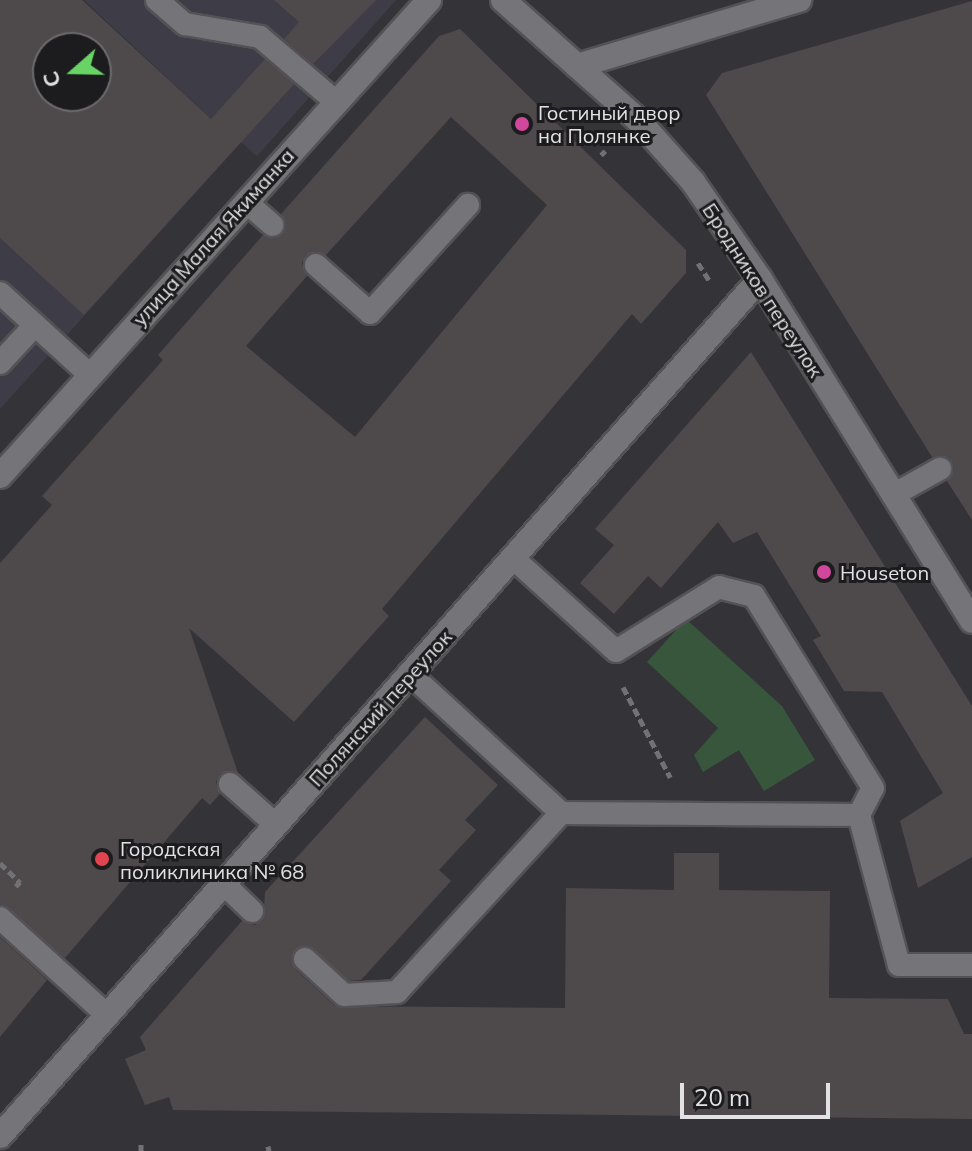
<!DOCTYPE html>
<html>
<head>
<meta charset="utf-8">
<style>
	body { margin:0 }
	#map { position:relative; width:972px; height:1151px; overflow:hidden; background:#343438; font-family:Mulish,sans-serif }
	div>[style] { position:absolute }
	.built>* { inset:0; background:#3e3d47 }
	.green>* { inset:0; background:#37563c }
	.building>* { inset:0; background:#4e494a }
	.path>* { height:5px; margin-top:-2.5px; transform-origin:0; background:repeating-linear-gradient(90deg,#727275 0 8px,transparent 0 12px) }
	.roads { filter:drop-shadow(2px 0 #535356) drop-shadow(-2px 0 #535356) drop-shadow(0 2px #535356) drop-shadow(0 -2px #535356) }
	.service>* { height:22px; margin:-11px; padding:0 11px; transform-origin:11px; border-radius:11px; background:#757479 }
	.minor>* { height:24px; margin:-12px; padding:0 12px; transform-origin:12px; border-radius:12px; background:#757479 }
	.dots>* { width:22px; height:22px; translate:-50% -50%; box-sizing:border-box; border:4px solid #1c1c1e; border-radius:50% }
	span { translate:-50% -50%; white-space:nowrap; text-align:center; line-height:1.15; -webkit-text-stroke:6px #1c1c1e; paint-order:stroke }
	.poi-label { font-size:20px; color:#e2e2e5 }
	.left { translate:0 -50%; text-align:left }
	.street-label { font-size:20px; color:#e2e2e5 }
	.north { position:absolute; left:32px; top:32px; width:80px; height:80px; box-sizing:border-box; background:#1c1c1e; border:2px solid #6b6b6e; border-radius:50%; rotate:250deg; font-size:22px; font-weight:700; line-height:32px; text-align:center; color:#e2e2e5 }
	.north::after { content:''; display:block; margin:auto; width:28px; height:36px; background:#68d465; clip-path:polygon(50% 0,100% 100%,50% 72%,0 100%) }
	.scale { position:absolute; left:680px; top:1083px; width:150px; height:36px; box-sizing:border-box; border:4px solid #e2e2e5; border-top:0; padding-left:10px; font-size:24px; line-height:28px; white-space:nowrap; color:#e2e2e5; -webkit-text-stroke:6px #1c1c1e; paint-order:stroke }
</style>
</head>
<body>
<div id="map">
	<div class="built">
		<i style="clip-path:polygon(evenodd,0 0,82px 0,236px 142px,84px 0,396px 0,257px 156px,241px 142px,0 409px,0 0,48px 48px,96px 48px,96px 96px,48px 96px,48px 48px)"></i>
	</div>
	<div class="green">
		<i style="clip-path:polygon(686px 619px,782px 706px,815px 760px,764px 791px,739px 750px,703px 772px,694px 755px,718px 728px,647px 662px)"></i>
	</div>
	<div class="building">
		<i style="clip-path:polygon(evenodd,0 0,82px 0,211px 119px,265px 59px,294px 84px,84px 315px,0 238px,0 0,48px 48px,96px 48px,96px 96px,48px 96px,48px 48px)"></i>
		<i style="clip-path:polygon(274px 0,376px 0,313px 64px,284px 39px,299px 22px)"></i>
		<i style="clip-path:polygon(972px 1px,972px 520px,947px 481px,954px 470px,952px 462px,941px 455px,932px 457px,706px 95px,722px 73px)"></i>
		<i style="clip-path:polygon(evenodd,460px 29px,686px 250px,686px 273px,641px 324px,632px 314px,382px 609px,389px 616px,294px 722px,189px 628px,238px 773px,220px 774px,216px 782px,220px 794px,210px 805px,202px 798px,65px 958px,0 904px,0 563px,52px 505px,42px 496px,163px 360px,158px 355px,263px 235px,282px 235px,286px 227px,281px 214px,439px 36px,460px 29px,451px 117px,547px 205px,355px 437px,246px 346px,307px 276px,302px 263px,306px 255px,326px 255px,451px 117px)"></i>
		<i style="clip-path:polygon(751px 352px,972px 706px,972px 857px,918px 888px,900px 821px,943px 793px,882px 692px,844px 691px,813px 640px,821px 636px,757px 532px,733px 543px,718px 522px,661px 588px,648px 576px,614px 614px,580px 583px,614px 545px,595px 529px)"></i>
		<i style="clip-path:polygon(425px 717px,498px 785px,465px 820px,476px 830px,439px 870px,451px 881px,361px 980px,349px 981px,309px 946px,294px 950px,295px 969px,335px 1006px,565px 1008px,566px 888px,674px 890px,674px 853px,719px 853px,719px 890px,830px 891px,829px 998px,948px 999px,964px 1034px,972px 1034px,972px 1119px,173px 1110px,169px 1097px,145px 1105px,125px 1059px,146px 1050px,140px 1037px,242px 921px,255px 925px,263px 920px,265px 892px)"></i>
		<i style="clip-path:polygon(0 937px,47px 980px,0 1037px)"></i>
	</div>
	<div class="path">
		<i style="left:601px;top:155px;width:6px;rotate:-45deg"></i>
		<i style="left:698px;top:263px;width:20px;rotate:57deg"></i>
		<i style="left:623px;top:687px;width:102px;rotate:62.4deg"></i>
		<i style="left:0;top:863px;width:28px;rotate:44deg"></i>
		<i style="left:20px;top:882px;width:6px;rotate:135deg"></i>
		<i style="left:141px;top:1144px;width:7px;rotate:90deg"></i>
		<i style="left:268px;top:1146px;width:5px;rotate:79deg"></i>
	</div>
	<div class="roads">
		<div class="service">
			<i style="left:157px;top:0;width:37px;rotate:41deg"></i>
			<i style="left:185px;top:24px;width:76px;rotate:9.8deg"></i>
			<i style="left:260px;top:37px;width:100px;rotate:40.5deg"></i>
			<i style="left:246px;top:202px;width:35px;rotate:41deg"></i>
			<i style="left:316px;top:265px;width:72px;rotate:41.6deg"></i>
			<i style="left:370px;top:313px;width:146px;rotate:-47.8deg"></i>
			<i style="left:0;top:293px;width:120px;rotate:42.3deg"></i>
			<i style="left:0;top:363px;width:52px;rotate:-47.4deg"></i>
			<i style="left:893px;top:495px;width:54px;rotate:-29deg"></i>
			<i style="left:410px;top:674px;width:205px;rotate:42.6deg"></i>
			<i style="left:561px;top:813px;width:298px;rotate:0.4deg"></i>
			<i style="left:859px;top:815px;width:30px;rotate:-63deg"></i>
			<i style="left:873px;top:788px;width:226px;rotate:-121.8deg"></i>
			<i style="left:754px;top:596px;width:36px;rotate:-166deg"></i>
			<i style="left:719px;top:587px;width:121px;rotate:148.1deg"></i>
			<i style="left:616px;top:651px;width:139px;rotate:-137.9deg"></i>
			<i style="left:230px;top:784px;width:62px;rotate:41.7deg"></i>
			<i style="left:859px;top:815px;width:155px;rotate:75.1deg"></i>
			<i style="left:899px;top:965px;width:73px"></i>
			<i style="left:224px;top:884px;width:39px;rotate:44deg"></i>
			<i style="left:0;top:918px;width:144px;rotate:42.2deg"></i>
			<i style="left:305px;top:959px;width:53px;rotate:42.7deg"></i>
			<i style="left:344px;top:995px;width:53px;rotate:-3.2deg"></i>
			<i style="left:397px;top:992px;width:243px;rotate:-47.5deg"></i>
		</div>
		<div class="minor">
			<i style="left:503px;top:0;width:181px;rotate:41.6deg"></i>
			<i style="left:638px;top:120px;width:83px;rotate:48.4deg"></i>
			<i style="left:693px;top:182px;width:118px;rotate:55.4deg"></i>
			<i style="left:760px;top:279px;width:402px;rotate:58.2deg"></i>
			<i style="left:577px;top:66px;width:232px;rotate:-16.6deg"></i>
			<i style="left:0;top:476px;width:641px;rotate:-47.97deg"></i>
			<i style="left:0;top:1136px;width:1145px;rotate:-48.43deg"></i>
		</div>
	</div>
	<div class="dots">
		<i style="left:522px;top:124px;background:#d1479c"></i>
		<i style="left:824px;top:572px;background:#d1479c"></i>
		<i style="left:102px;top:859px;background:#e0444e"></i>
	</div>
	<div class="poi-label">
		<span class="left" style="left:538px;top:124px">Гостиный двор<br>на Полянке</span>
		<span class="left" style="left:840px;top:572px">Houseton</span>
		<span class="left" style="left:120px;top:860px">Городская<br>поликлиника № 68</span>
	</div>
	<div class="street-label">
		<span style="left:213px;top:237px;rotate:-48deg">улица Малая Якиманка</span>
		<span style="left:763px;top:290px;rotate:57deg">Бродников переулок</span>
		<span style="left:380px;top:708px;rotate:-48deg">Полянский переулок</span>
	</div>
	<div class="north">С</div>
	<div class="scale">20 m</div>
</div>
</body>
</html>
